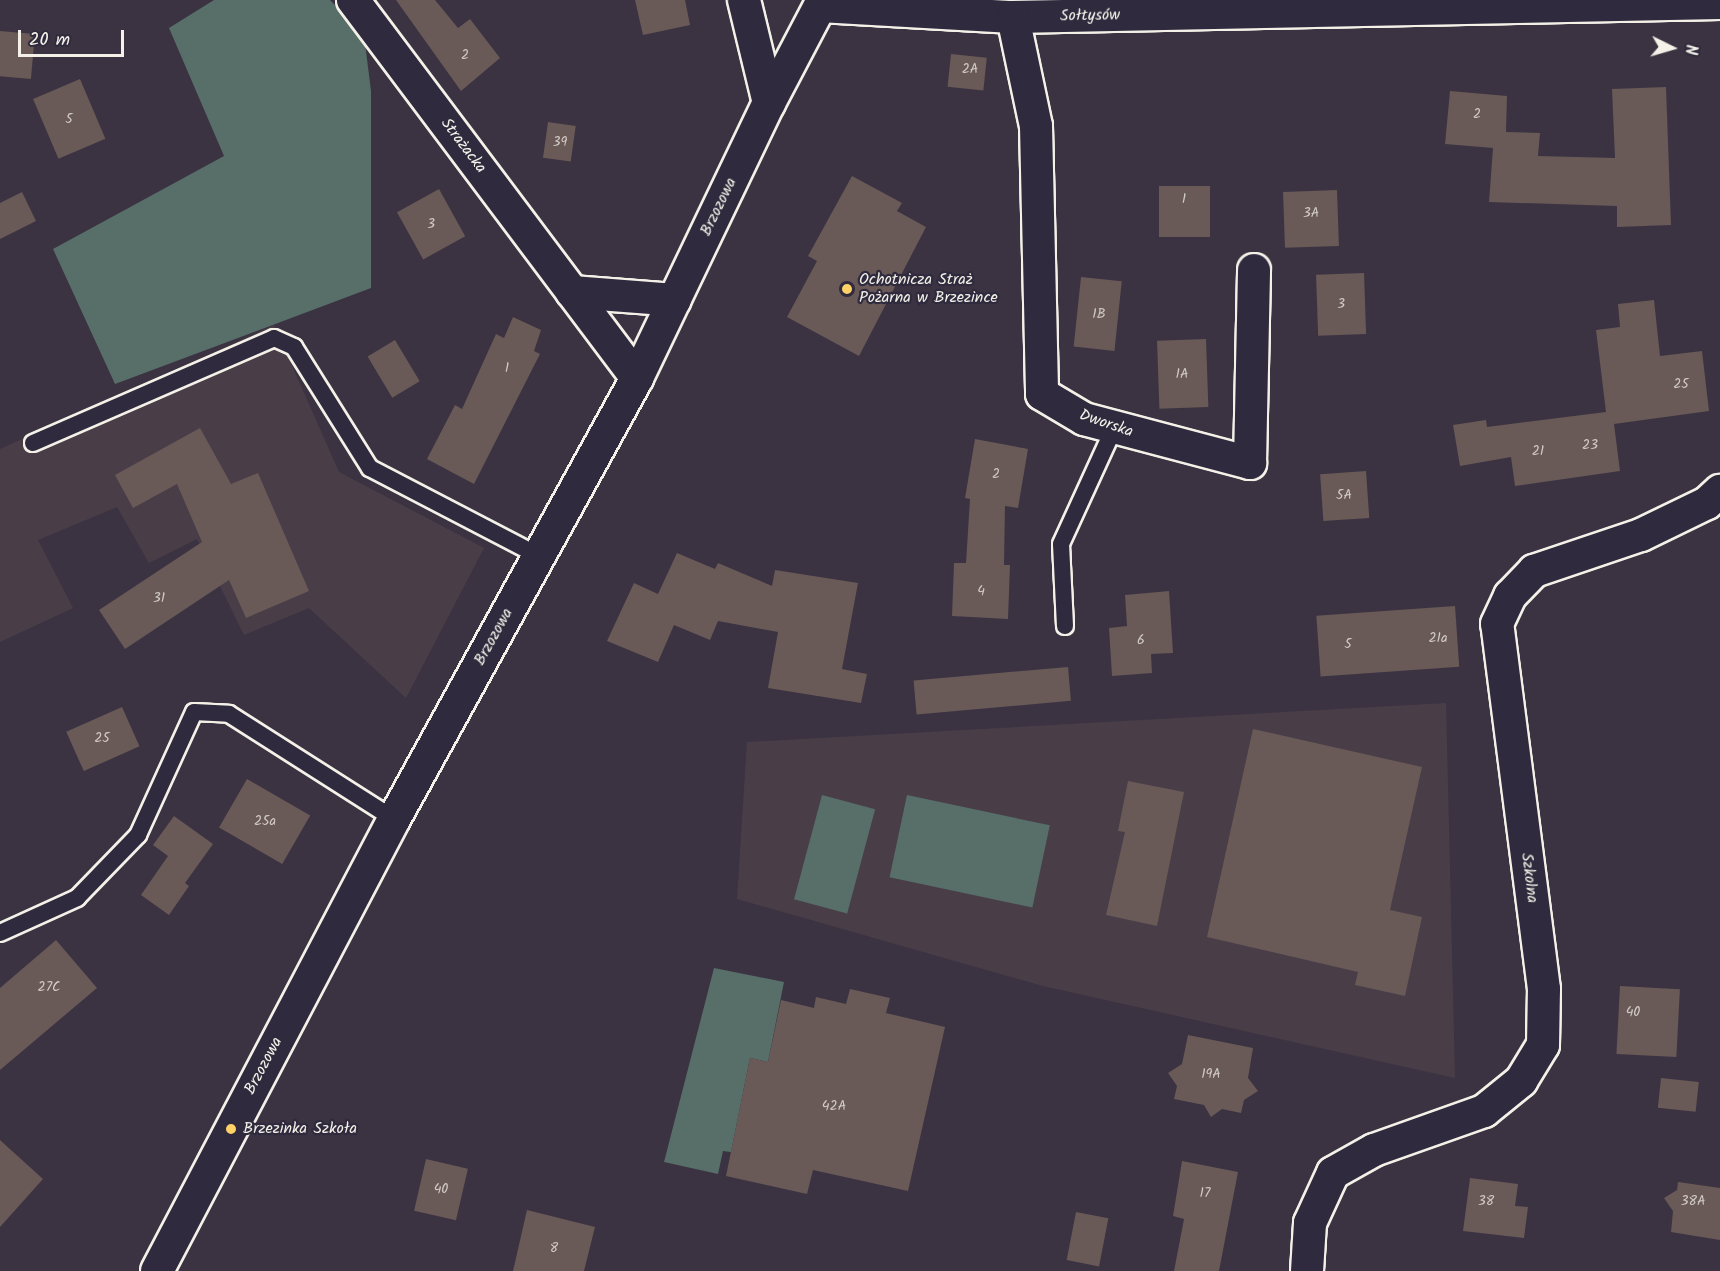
<!DOCTYPE html>
<html>
<head>
<meta charset="utf-8">
<style>
	body { margin:0 }
	#map { position:relative; width:1720px; height:1271px; overflow:hidden; background:#3b3342; font-family:Kalam,sans-serif }
	div>[style] { position:absolute }
	.built>* { inset:0; background:#493e48 }
	.green>* { inset:0; background:#576e69; transform-origin:0 0 }
	.building>* { inset:0; background:#695957; transform-origin:0 0 }
	.roads { filter:drop-shadow(2px 0 #f4f1e8) drop-shadow(-2px 0 #f4f1e8) drop-shadow(0 2px #f4f1e8) drop-shadow(0 -2px #f4f1e8) }
	.lane>* { height:16px; margin:-8px; padding:0 8px; transform-origin:8px; border-radius:8px; background:#2f2a3d }
	.street>* { height:32px; margin:-16px; padding:0 16px; transform-origin:16px; border-radius:16px; background:#2f2a3d }
	.dots>* { width:16px; height:16px; translate:-50% -50%; box-sizing:border-box; border:3px solid #2f2a3d; border-radius:50% }
	span { translate:-50% -50%; white-space:nowrap; text-align:center; line-height:1.15; -webkit-text-stroke:4.5px #2f2a3d; paint-order:stroke }
	.number-label { font-size:14px; color:#d1cbc4 }
	.number-label span { -webkit-text-stroke-width:0 }
	.street-label { font-size:16px; color:#f4f1e8 }
	.poi-label { font-size:16px; color:#f4f1e8 }
	.left { translate:0 -50%; text-align:left }
	.north { position:absolute; left:1642px; top:18px; width:60px; height:60px; -webkit-text-stroke:4px #2f2a3d; paint-order:stroke; rotate:95deg; font-size:16px; font-weight:700; line-height:24px; text-align:center; color:#f4f1e8 }
	.north::after { content:''; display:block; margin:auto; width:21px; height:27px; background:#f4f1e8; clip-path:polygon(50% 0,100% 100%,50% 72%,0 100%) }
	.scale { position:absolute; left:18px; top:30px; width:106px; height:27px; box-sizing:border-box; border:3px solid #f4f1e8; border-top:0; padding-left:8px; font-size:18px; line-height:21px; white-space:nowrap; color:#f4f1e8; -webkit-text-stroke:4px #2f2a3d; paint-order:stroke }
</style>
</head>
<body>
<div id="map">
	<div class="built">
		<i style="clip-path:polygon(274px 325px,339px 472px,484px 548px,406px 698px,309px 608px,244px 635px,197px 539px,149px 563px,117px 507px,38px 540px,73px 608px,0 642px,0 449px)"></i>
		<i style="clip-path:polygon(1446px 703px,1455px 1078px,1043px 986px,737px 899px,747px 742px)"></i>
	</div>
	<div class="green">
		<i style="clip-path:polygon(214px 0,330px 0,364px 35px,371px 91px,371px 288px,115px 384px,53px 249px,224px 156px,169px 28px)"></i>
		<i style="left:822px;top:795px;width:55px;height:108px;rotate:15deg"></i>
		<i style="left:907px;top:795px;width:146px;height:84px;rotate:12deg"></i>
		<i style="clip-path:polygon(714px 968px,784px 982px,768px 1062px,750px 1058px,731px 1152px,723px 1151px,718px 1174px,664px 1162px)"></i>
	</div>
	<div class="building">
		<i style="clip-path:polygon(396px 0,435px 0,458px 28px,470px 19px,500px 58px,461px 91px)"></i>
		<i style="clip-path:polygon(635px 0,685px 0,690px 25px,643px 35px)"></i>
		<i style="left:0;top:31px;width:35px;height:45px;rotate:5deg"></i>
		<i style="left:951px;top:54px;width:36px;height:33px;rotate:6deg"></i>
		<i style="left:80px;top:79px;width:65px;height:51px;rotate:67deg"></i>
		<i style="clip-path:polygon(1666px 87px,1671px 225px,1617px 227px,1617px 206px,1489px 202px,1493px 148px,1445px 144px,1450px 91px,1507px 96px,1506px 132px,1540px 133px,1538px 156px,1615px 158px,1612px 89px)"></i>
		<i style="left:548px;top:122px;width:28px;height:36px;rotate:8deg"></i>
		<i style="clip-path:polygon(852px 176px,902px 203px,897px 211px,926px 227px,859px 356px,787px 317px,817px 261px,808px 256px)"></i>
		<i style="left:1159px;top:186px;width:51px;height:51px"></i>
		<i style="left:439px;top:189px;width:54px;height:48px;rotate:61deg"></i>
		<i style="left:1337px;top:190px;width:56px;height:54px;rotate:88deg"></i>
		<i style="clip-path:polygon(22px 192px,36px 221px,0 239px,0 203px)"></i>
		<i style="left:1364px;top:273px;width:61px;height:48px;rotate:88deg"></i>
		<i style="left:1081px;top:277px;width:41px;height:70px;rotate:6deg"></i>
		<i style="clip-path:polygon(1654px 300px,1660px 356px,1702px 351px,1709px 411px,1614px 424px,1620px 471px,1515px 486px,1511px 457px,1460px 466px,1453px 425px,1486px 420px,1487px 427px,1606px 412px,1596px 330px,1620px 327px,1618px 304px)"></i>
		<i style="clip-path:polygon(513px 317px,541px 330px,534px 351px,540px 354px,474px 484px,427px 459px,455px 405px,462px 409px,496px 334px,504px 338px)"></i>
		<i style="left:1206px;top:339px;width:68px;height:49px;rotate:88deg"></i>
		<i style="left:395px;top:340px;width:48px;height:32px;rotate:59deg"></i>
		<i style="clip-path:polygon(200px 428px,231px 484px,258px 473px,309px 591px,246px 618px,229px 580px,125px 649px,99px 610px,202px 542px,177px 484px,133px 508px,115px 475px)"></i>
		<i style="clip-path:polygon(975px 439px,1028px 449px,1018px 508px,1005px 506px,1004px 565px,1010px 565px,1008px 619px,952px 616px,954px 563px,966px 563px,970px 499px,965px 498px)"></i>
		<i style="left:1366px;top:471px;width:47px;height:46px;rotate:86deg"></i>
		<i style="clip-path:polygon(677px 553px,715px 569px,718px 563px,772px 586px,775px 570px,858px 583px,842px 669px,867px 674px,861px 703px,768px 688px,778px 632px,718px 621px,710px 640px,674px 625px,658px 662px,607px 641px,634px 583px,658px 594px)"></i>
		<i style="clip-path:polygon(1169px 591px,1173px 653px,1151px 654px,1152px 673px,1112px 676px,1109px 628px,1127px 626px,1125px 595px)"></i>
		<i style="left:1455px;top:606px;width:61px;height:139px;rotate:86deg"></i>
		<i style="left:1068px;top:667px;width:34px;height:155px;rotate:85deg"></i>
		<i style="left:122px;top:707px;width:43px;height:61px;rotate:66deg"></i>
		<i style="clip-path:polygon(1253px 729px,1422px 767px,1390px 910px,1422px 917px,1405px 996px,1355px 985px,1358px 972px,1207px 937px)"></i>
		<i style="left:247px;top:779px;width:73px;height:56px;rotate:30deg"></i>
		<i style="clip-path:polygon(1128px 781px,1184px 792px,1157px 926px,1106px 915px,1125px 832px,1118px 831px)"></i>
		<i style="clip-path:polygon(174px 816px,213px 844px,185px 883px,189px 886px,169px 915px,141px 895px,168px 856px,153px 845px)"></i>
		<i style="clip-path:polygon(56px 940px,97px 988px,0 1070px,0 988px)"></i>
		<i style="left:1620px;top:986px;width:60px;height:68px;rotate:3deg"></i>
		<i style="clip-path:polygon(850px 989px,890px 998px,886px 1013px,945px 1027px,908px 1191px,813px 1170px,807px 1194px,726px 1176px,750px 1058px,768px 1062px,781px 1000px,814px 1008px,816px 997px,846px 1004px)"></i>
		<i style="clip-path:polygon(1188px 1035px,1253px 1048px,1248px 1078px,1258px 1091px,1244px 1100px,1241px 1113px,1222px 1109px,1211px 1117px,1204px 1105px,1174px 1099px,1177px 1086px,1168px 1073px,1182px 1064px)"></i>
		<i style="left:1661px;top:1078px;width:38px;height:30px;rotate:6deg"></i>
		<i style="clip-path:polygon(0 1140px,43px 1179px,0 1227px)"></i>
		<i style="left:426px;top:1159px;width:43px;height:53px;rotate:13deg"></i>
		<i style="clip-path:polygon(1182px 1161px,1238px 1172px,1219px 1271px,1174px 1271px,1184px 1219px,1173px 1216px)"></i>
		<i style="clip-path:polygon(1470px 1178px,1518px 1184px,1515px 1206px,1528px 1207px,1524px 1238px,1463px 1231px)"></i>
		<i style="clip-path:polygon(1678px 1182px,1720px 1188px,1720px 1240px,1671px 1232px,1673px 1211px,1664px 1198px,1677px 1190px)"></i>
		<i style="clip-path:polygon(527px 1210px,595px 1227px,584px 1271px,513px 1271px)"></i>
		<i style="left:1076px;top:1212px;width:33px;height:49px;rotate:11deg"></i>
	</div>
	<div class="roads">
		<div class="lane">
			<i style="left:33px;top:443px;width:263px;rotate:-23.5deg"></i>
			<i style="left:274px;top:338px;width:22px;rotate:24deg"></i>
			<i style="left:294px;top:347px;width:143px;rotate:57.9deg"></i>
			<i style="left:370px;top:468px;width:191px;rotate:27.5deg"></i>
			<i style="left:1065px;top:626px;width:82px;rotate:-92.8deg"></i>
			<i style="left:1061px;top:544px;width:128px;rotate:-65.4deg"></i>
			<i style="left:0;top:933px;width:85px;rotate:-24.4deg"></i>
			<i style="left:77px;top:898px;width:88px;rotate:-45.9deg"></i>
			<i style="left:138px;top:835px;width:135px;rotate:-65.5deg"></i>
			<i style="left:194px;top:712px;width:35px;rotate:3deg"></i>
			<i style="left:229px;top:714px;width:196px;rotate:32.5deg"></i>
		</div>
		<div class="street">
			<i style="left:353px;top:0;width:473px;rotate:53.1deg"></i>
			<i style="left:744px;top:0;width:106px;rotate:76.4deg"></i>
			<i style="left:820px;top:6px;width:193px;rotate:3.3deg"></i>
			<i style="left:1013px;top:17px;width:707px;rotate:-1.13deg"></i>
			<i style="left:1013px;top:17px;width:111px;rotate:78.1deg"></i>
			<i style="left:1036px;top:126px;width:268px;rotate:88.7deg"></i>
			<i style="left:1042px;top:394px;width:49px;rotate:30.8deg"></i>
			<i style="left:1084px;top:419px;width:172px;rotate:14.8deg"></i>
			<i style="left:1250px;top:463px;width:193px;rotate:-88.8deg"></i>
			<i style="left:572px;top:292px;width:103px;rotate:4.4deg"></i>
			<i style="left:157px;top:1271px;width:510px;rotate:-62.33deg"></i>
			<i style="left:394px;top:819px;width:504px;rotate:-61.14deg"></i>
			<i style="left:637px;top:378px;width:305px;rotate:-64.4deg"></i>
			<i style="left:769px;top:103px;width:116px;rotate:-62.3deg"></i>
			<i style="left:1307px;top:1271px;width:48px;rotate:-86.4deg"></i>
			<i style="left:1310px;top:1223px;width:55px;rotate:-65.3deg"></i>
			<i style="left:1333px;top:1173px;width:47px;rotate:-29.3deg"></i>
			<i style="left:1374px;top:1150px;width:117px;rotate:-19.5deg"></i>
			<i style="left:1484px;top:1111px;width:48px;rotate:-39deg"></i>
			<i style="left:1521px;top:1081px;width:42px;rotate:-58.6deg"></i>
			<i style="left:1543px;top:1045px;width:56px;rotate:-89deg"></i>
			<i style="left:1544px;top:989px;width:368px;rotate:-97.3deg"></i>
			<i style="left:1497px;top:624px;width:31px;rotate:-65deg"></i>
			<i style="left:1510px;top:596px;width:35px;rotate:-46deg"></i>
			<i style="left:1534px;top:571px;width:113px;rotate:-18.6deg"></i>
			<i style="left:1641px;top:535px;width:73px;rotate:-25.9deg"></i>
			<i style="left:1707px;top:503px;width:18px;rotate:-43deg"></i>
		</div>
	</div>
	<div class="dots">
		<i style="left:847px;top:289px;background:#ffd166"></i>
		<i style="left:231px;top:1129px;background:#ffd166"></i>
	</div>
	<div class="number-label">
		<span style="left:465px;top:55px">2</span>
		<span style="left:970px;top:69px">2A</span>
		<span style="left:1477px;top:114px">2</span>
		<span style="left:69px;top:119px">5</span>
		<span style="left:560px;top:142px">39</span>
		<span style="left:1184px;top:199px">1</span>
		<span style="left:1311px;top:213px">3A</span>
		<span style="left:431px;top:224px">3</span>
		<span style="left:1341px;top:304px">3</span>
		<span style="left:1099px;top:314px">1B</span>
		<span style="left:507px;top:368px">1</span>
		<span style="left:1182px;top:374px">1A</span>
		<span style="left:1681px;top:384px">25</span>
		<span style="left:1590px;top:445px">23</span>
		<span style="left:1538px;top:451px">21</span>
		<span style="left:996px;top:474px">2</span>
		<span style="left:1344px;top:495px">5A</span>
		<span style="left:981px;top:591px">4</span>
		<span style="left:159px;top:598px">31</span>
		<span style="left:1438px;top:638px">21a</span>
		<span style="left:1141px;top:640px">6</span>
		<span style="left:1348px;top:644px">5</span>
		<span style="left:102px;top:738px">25</span>
		<span style="left:265px;top:821px">25a</span>
		<span style="left:49px;top:987px">27C</span>
		<span style="left:1633px;top:1012px">40</span>
		<span style="left:1211px;top:1074px">19A</span>
		<span style="left:834px;top:1106px">42A</span>
		<span style="left:441px;top:1189px">40</span>
		<span style="left:1205px;top:1193px">17</span>
		<span style="left:1486px;top:1201px">38</span>
		<span style="left:1693px;top:1201px">38A</span>
		<span style="left:554px;top:1248px">8</span>
	</div>
	<div class="street-label">
		<span style="left:1090px;top:16px;rotate:-1deg">Sołtysów</span>
		<span style="left:463px;top:146px;rotate:53deg">Strażacka</span>
		<span style="left:719px;top:207px;rotate:-64deg">Brzozowa</span>
		<span style="left:1106px;top:424px;rotate:19deg">Dworska</span>
		<span style="left:494px;top:637px;rotate:-61deg">Brzozowa</span>
		<span style="left:1529px;top:878px;rotate:83deg">Szkolna</span>
		<span style="left:264px;top:1066px;rotate:-62deg">Brzozowa</span>
	</div>
	<div class="poi-label">
		<span class="left" style="left:859px;top:289px">Ochotnicza Straż<br>Pożarna w Brzezince</span>
		<span class="left" style="left:243px;top:1129px">Brzezinka Szkoła</span>
	</div>
	<div class="north">N</div>
	<div class="scale">20 m</div>
</div>
</body>
</html>
